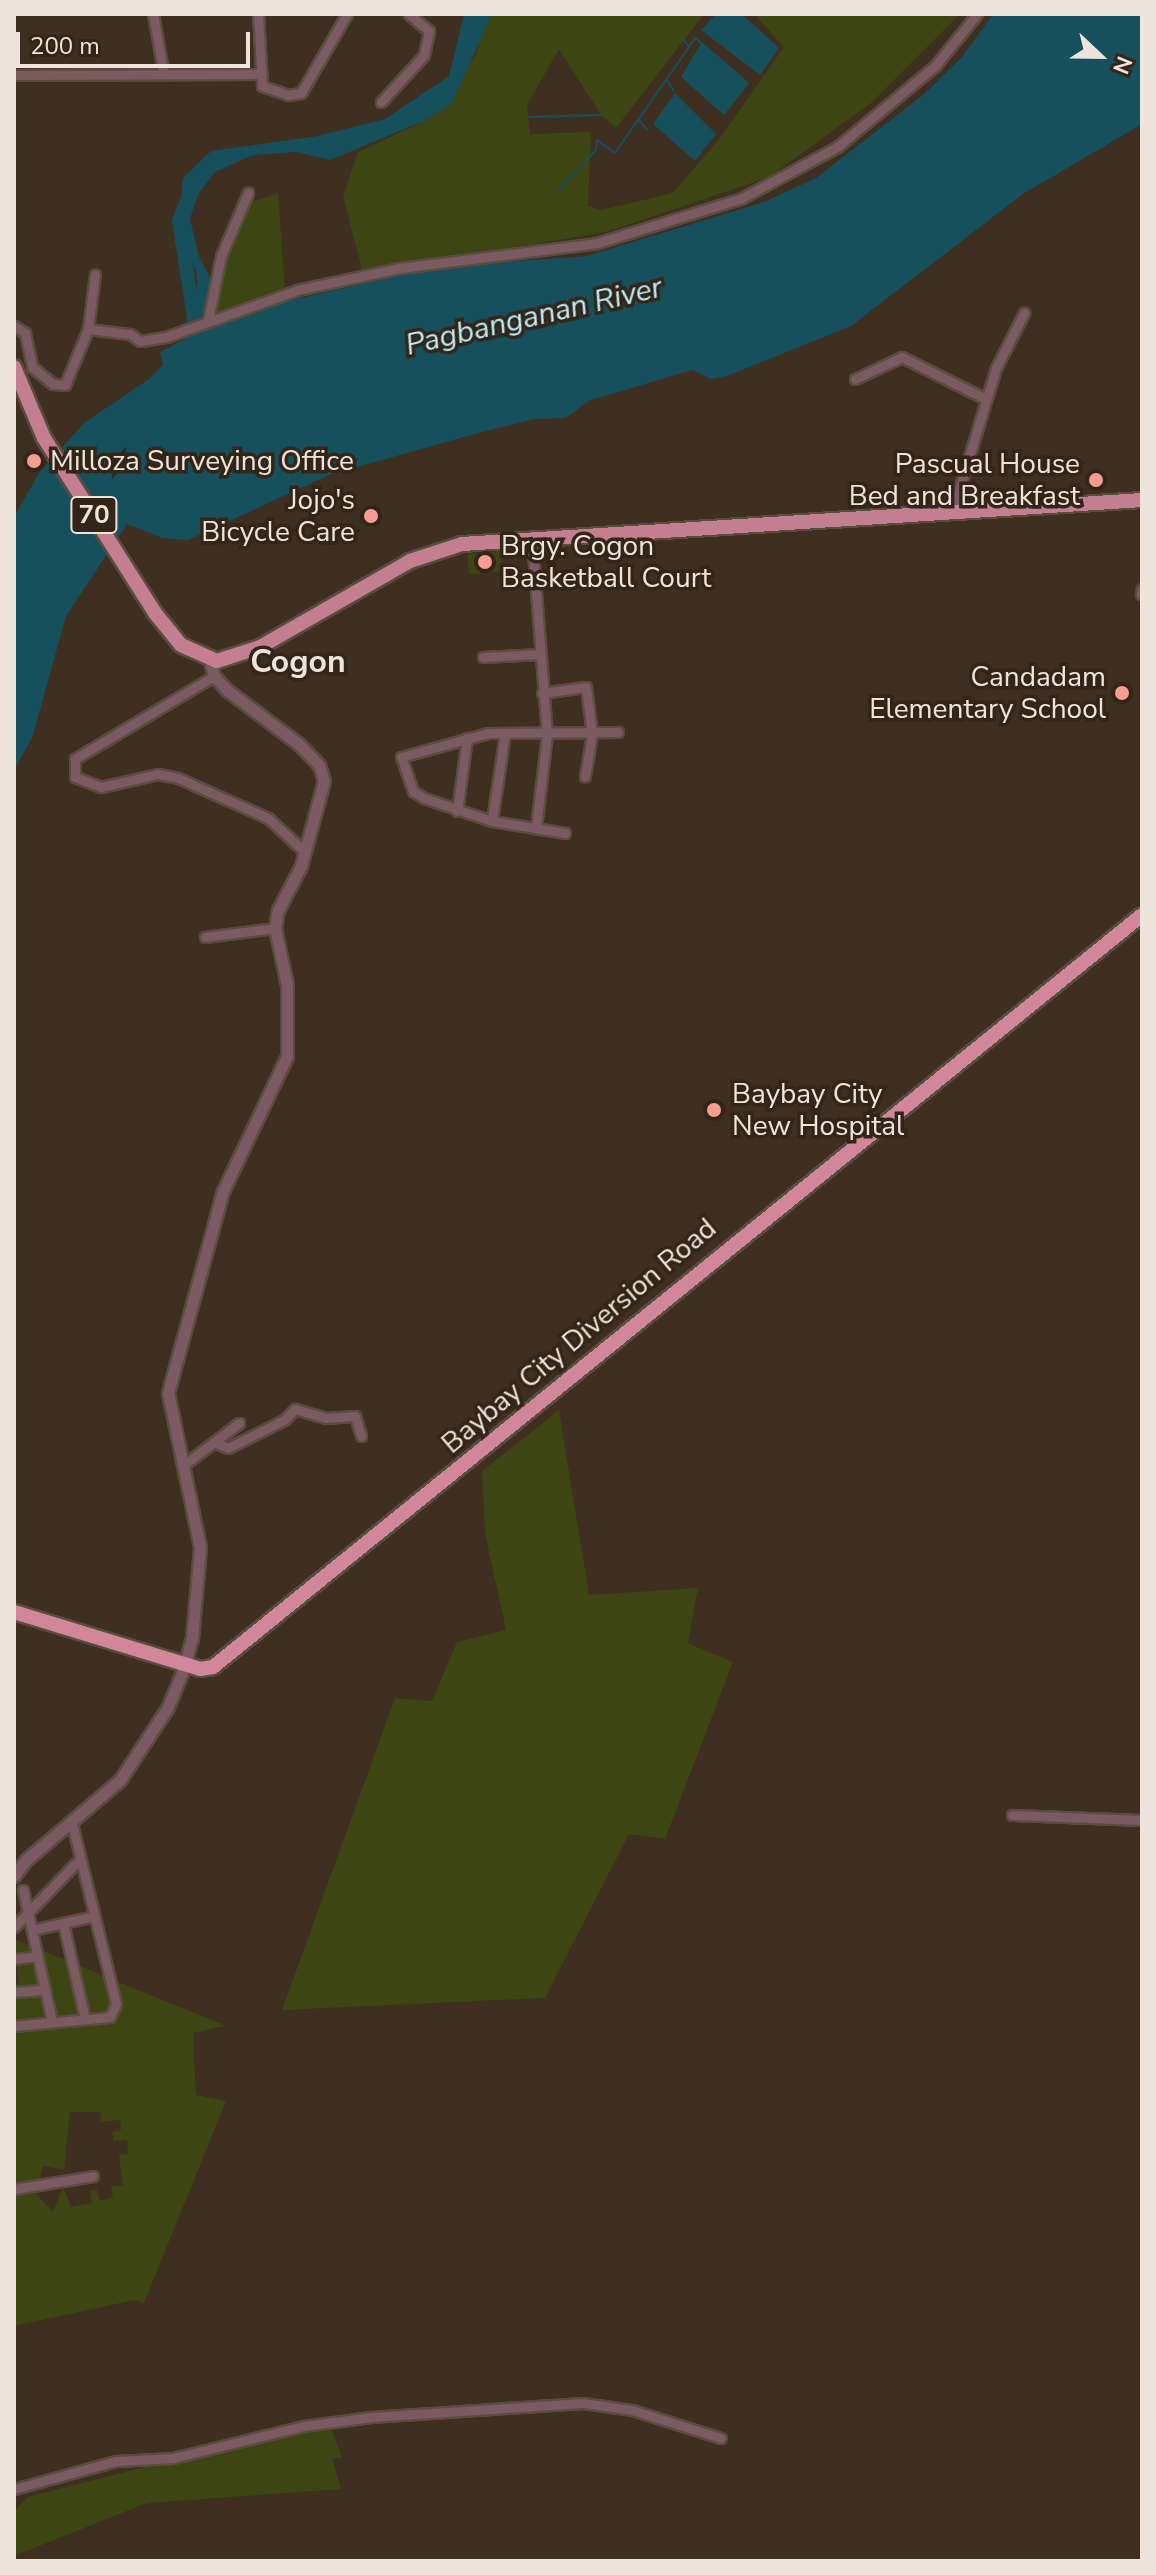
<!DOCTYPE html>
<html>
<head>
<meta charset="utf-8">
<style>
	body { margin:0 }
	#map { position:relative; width:1156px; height:2575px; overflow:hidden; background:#3e2f21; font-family:"Nunito Sans",sans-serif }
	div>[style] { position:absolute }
	.green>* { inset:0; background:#3d4512; transform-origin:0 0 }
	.water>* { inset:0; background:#16505d }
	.stream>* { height:2px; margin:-1px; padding:0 1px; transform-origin:1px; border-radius:1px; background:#16505d }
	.river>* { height:14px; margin:-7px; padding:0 7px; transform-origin:7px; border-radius:7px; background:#16505d }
	.roads { filter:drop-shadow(2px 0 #5a4c3f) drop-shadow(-2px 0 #5a4c3f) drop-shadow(0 2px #5a4c3f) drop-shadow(0 -2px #5a4c3f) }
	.minor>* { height:9px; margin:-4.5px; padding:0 4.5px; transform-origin:4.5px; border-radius:4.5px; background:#7c5a62 }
	.tertiary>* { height:11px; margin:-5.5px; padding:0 5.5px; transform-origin:5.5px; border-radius:5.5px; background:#7c5a62 }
	.primary>* { height:14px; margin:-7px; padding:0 7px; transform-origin:7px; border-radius:7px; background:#c37f90 }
	.trunk>* { height:14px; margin:-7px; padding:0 7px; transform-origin:7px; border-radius:7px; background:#d28699 }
	.dots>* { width:22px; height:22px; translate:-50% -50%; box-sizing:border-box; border:4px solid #332518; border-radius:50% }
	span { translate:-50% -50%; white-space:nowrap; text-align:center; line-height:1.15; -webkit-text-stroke:7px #332518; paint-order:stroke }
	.shield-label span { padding:2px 6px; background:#332518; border:2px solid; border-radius:6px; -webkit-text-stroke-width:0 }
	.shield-label { font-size:26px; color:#eee4dc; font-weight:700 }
	.poi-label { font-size:28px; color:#eee4dc }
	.left { translate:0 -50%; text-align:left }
	.right { translate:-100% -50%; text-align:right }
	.street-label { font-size:28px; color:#eee4dc }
	.water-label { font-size:30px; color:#bbecf8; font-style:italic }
	.quarter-label { font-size:32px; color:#eee4dc; font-weight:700 }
	.frame { position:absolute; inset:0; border:16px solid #eee4dc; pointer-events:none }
	.north { position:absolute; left:1060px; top:16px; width:80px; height:80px; -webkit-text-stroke:6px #332518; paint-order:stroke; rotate:112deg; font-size:22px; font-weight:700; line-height:32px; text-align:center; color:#eee4dc }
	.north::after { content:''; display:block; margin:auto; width:28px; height:36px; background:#eee4dc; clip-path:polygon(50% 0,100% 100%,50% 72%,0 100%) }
	.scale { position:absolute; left:16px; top:32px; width:234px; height:36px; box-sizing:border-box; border:4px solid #eee4dc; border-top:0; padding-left:10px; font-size:24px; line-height:28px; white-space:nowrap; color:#eee4dc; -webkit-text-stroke:6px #332518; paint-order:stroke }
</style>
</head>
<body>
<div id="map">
	<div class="green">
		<i style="clip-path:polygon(492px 14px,704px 14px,616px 128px,601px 115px,559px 49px,527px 105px,530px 134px,591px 132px,588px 206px,601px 210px,673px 193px,720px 138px,784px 47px,754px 14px,960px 14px,871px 103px,769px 177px,606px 232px,363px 273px,343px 196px,358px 152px,426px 120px,476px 55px,482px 27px)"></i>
		<i style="clip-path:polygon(278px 193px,285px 291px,212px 315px,238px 220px,250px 203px)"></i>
		<i style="left:501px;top:551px;width:20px;height:34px;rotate:84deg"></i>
		<i style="clip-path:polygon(559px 1410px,589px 1595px,698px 1588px,688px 1643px,733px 1662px,665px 1839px,629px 1834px,545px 1998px,282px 2010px,395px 1698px,432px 1701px,457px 1642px,506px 1630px,485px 1533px,482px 1471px)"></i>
		<i style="clip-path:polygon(14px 1939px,226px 2026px,193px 2033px,196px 2095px,226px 2101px,144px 2303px,134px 2300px,14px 2326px,14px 2194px,31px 2188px,53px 2212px,63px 2186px,71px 2207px,92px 2203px,90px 2190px,97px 2190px,100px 2201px,113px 2197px,111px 2186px,123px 2186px,119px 2155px,128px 2154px,127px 2140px,114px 2141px,112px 2132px,121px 2130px,120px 2120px,101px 2122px,100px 2112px,70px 2112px,64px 2170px,43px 2166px,39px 2183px,14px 2184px,14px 1985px,19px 1983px)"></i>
		<i style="clip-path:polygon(330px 2425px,342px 2458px,332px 2458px,341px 2489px,147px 2503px,14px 2556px,14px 2511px,28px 2497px,303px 2426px)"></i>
	</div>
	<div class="water">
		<i style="clip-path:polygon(464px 14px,492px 14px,452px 103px,426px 120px,330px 160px,296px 152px,253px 155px,215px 172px,198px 194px,190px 219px,199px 257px,212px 281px,203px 320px,437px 267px,587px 256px,764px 202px,816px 178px,923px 95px,962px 57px,993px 14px,1142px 14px,1142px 124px,1023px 194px,851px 326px,727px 376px,711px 379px,692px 370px,588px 401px,566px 418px,535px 419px,485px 431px,329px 475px,188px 540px,162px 538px,127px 524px,66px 616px,32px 738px,14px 770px,14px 517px,39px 473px,84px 423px,149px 379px,163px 365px,160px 352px,189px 337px,186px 323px,197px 293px,197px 273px,185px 249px,179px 214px,183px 178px,211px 151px,318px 136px,385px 119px,449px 76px)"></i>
		<i style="clip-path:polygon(716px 14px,741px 14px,779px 48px,760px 75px,701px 30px)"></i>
		<i style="clip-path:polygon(702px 42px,749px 83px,724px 115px,681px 77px)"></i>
		<i style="clip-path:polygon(675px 93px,716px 134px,695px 161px,653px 124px)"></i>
	</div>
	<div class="stream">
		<i style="left:689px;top:46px;width:11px;rotate:-49deg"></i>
		<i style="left:696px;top:38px;width:7px;rotate:45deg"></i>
		<i style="left:667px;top:80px;width:12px;rotate:59deg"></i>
		<i style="left:527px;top:117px;width:74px;rotate:-1.5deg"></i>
		<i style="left:639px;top:120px;width:13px;rotate:51deg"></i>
		<i style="left:557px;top:192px;width:57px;rotate:-47.1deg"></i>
		<i style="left:596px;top:150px;width:10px;rotate:-84deg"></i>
		<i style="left:597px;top:140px;width:22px;rotate:36deg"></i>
		<i style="left:615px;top:153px;width:129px;rotate:-55.1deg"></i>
		<i style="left:689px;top:47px;width:10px;rotate:-127deg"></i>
	</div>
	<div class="river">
		<i style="left:186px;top:203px;width:19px;rotate:111deg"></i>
		<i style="left:179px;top:221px;width:104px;rotate:81.2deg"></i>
	</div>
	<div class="roads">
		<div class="minor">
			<i style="left:153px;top:14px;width:57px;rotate:79.9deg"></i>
			<i style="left:258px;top:14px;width:72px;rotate:86.8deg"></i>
			<i style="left:262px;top:86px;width:28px;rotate:19deg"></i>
			<i style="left:288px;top:95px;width:13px;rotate:-9deg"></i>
			<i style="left:301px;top:93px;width:91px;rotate:-59.8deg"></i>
			<i style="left:14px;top:75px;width:248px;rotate:-0.2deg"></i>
			<i style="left:381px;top:102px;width:64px;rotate:-47.5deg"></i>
			<i style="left:424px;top:55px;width:25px;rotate:-78deg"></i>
			<i style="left:429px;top:31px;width:26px;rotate:-140deg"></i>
			<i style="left:208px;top:320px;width:65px;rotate:-78.5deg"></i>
			<i style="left:221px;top:256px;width:69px;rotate:-66.8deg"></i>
			<i style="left:14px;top:326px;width:13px;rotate:32deg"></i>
			<i style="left:25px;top:333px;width:35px;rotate:78deg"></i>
			<i style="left:32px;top:367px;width:27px;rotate:39deg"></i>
			<i style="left:53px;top:384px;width:12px;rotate:5deg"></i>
			<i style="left:65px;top:385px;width:61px;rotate:-67.7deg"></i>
			<i style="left:88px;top:329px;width:42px;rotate:6.8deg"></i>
			<i style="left:130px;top:334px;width:12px;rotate:35deg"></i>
			<i style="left:140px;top:341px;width:26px;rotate:-9deg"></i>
			<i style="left:166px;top:337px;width:139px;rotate:-19.7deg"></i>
			<i style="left:297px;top:290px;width:105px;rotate:-12.1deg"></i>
			<i style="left:400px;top:268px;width:199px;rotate:-7.2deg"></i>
			<i style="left:597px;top:243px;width:152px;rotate:-17.2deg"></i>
			<i style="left:742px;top:198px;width:108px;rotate:-28.2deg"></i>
			<i style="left:837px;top:147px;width:127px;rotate:-39.6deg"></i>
			<i style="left:935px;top:66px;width:67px;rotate:-51.1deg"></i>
			<i style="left:88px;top:329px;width:55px;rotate:-82.7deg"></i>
			<i style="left:855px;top:379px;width:52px;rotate:-25.1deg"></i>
			<i style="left:902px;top:357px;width:94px;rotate:26.6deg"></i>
			<i style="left:952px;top:513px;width:152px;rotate:-73.1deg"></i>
			<i style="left:996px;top:368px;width:62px;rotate:-63deg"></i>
			<i style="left:532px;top:540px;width:195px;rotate:85.6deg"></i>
			<i style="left:547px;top:734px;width:95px;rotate:96.7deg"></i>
			<i style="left:1141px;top:594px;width:5px;rotate:-79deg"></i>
			<i style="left:483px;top:657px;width:57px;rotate:-3deg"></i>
			<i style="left:214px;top:676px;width:162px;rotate:149.2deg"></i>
			<i style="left:75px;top:759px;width:18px;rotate:90deg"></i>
			<i style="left:75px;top:777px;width:28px;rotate:21deg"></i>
			<i style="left:101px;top:787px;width:58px;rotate:-12.8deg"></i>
			<i style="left:158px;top:774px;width:20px;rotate:11deg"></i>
			<i style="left:178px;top:778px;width:98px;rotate:24deg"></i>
			<i style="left:268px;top:818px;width:50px;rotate:42.6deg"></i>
			<i style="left:542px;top:693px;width:44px;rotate:-7.8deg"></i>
			<i style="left:586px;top:687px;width:47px;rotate:82.7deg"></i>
			<i style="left:592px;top:734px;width:43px;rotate:99.5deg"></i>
			<i style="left:457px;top:811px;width:74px;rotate:-82.2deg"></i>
			<i style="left:492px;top:821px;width:89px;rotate:-81.6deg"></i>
			<i style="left:565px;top:833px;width:74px;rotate:-170.7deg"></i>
			<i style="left:492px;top:821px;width:72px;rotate:-161.3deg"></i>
			<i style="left:424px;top:798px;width:13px;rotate:-148deg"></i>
			<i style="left:413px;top:791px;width:36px;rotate:-109deg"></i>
			<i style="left:401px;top:757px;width:90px;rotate:-15.4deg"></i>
			<i style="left:488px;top:733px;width:130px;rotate:-0.4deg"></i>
			<i style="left:205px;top:937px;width:71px;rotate:-7.3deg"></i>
			<i style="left:214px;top:1442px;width:15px;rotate:23deg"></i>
			<i style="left:228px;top:1448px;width:63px;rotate:-26.6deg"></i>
			<i style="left:284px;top:1420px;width:16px;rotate:-45deg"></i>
			<i style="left:295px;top:1409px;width:32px;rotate:16deg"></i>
			<i style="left:326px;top:1418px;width:29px;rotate:-4deg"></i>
			<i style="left:355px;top:1416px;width:21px;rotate:73deg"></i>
			<i style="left:185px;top:1464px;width:68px;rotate:-37.2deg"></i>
			<i style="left:1012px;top:1815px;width:130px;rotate:2.2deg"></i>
			<i style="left:23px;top:1890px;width:135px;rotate:77.6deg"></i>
			<i style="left:63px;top:1923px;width:98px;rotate:77.1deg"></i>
			<i style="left:14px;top:1927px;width:95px;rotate:-45.9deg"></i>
			<i style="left:32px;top:1930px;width:64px;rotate:-12.7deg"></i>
			<i style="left:14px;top:1959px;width:23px;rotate:-7deg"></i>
			<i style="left:14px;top:1992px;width:31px;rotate:-4deg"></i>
			<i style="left:14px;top:2026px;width:96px;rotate:-5.4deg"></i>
			<i style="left:110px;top:2017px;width:14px;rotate:-65deg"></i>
			<i style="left:116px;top:2004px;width:186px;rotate:-103.7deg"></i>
			<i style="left:14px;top:2189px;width:80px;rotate:-9.3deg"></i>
			<i style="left:14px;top:2489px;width:106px;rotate:-15.4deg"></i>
			<i style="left:116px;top:2461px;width:57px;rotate:-3deg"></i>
			<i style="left:173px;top:2458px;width:134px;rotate:-13.8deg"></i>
			<i style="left:303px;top:2426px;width:69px;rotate:-7.5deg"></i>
			<i style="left:371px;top:2417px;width:212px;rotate:-3.8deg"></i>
			<i style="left:583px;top:2403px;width:49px;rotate:8.1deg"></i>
			<i style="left:632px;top:2410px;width:93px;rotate:17.5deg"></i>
		</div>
		<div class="tertiary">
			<i style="left:14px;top:1876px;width:20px;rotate:-53deg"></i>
			<i style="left:26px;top:1860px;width:123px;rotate:-40.4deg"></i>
			<i style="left:120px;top:1780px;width:87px;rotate:-56.7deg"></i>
			<i style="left:168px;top:1707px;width:37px;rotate:-68deg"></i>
			<i style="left:182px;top:1673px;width:35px;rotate:-74deg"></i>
			<i style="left:192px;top:1639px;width:92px;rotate:-85deg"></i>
			<i style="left:200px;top:1547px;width:157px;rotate:-101.7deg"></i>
			<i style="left:168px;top:1393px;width:209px;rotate:-74.8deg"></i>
			<i style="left:223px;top:1191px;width:149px;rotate:-64.6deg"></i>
			<i style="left:287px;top:1056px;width:71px;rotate:-90deg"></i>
			<i style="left:287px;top:985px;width:58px;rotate:-101.9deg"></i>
			<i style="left:275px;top:928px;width:18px;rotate:-81deg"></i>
			<i style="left:278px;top:910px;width:50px;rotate:-62.4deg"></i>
			<i style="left:301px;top:866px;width:88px;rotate:-74.9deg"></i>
			<i style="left:324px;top:781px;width:17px;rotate:-107deg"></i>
			<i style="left:319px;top:765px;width:28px;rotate:-134deg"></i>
			<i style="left:300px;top:745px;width:90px;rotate:-143.1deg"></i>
			<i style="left:228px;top:691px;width:21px;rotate:-133deg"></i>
			<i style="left:214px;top:676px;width:16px;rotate:-104deg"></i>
		</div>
		<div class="primary">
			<i style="left:14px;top:367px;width:77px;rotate:67.1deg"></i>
			<i style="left:44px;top:438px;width:207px;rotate:57.6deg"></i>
			<i style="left:155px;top:613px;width:41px;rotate:50.9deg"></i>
			<i style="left:181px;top:645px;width:39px;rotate:24deg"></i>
			<i style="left:217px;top:661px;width:45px;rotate:-18deg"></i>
			<i style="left:260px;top:647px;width:173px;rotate:-29.8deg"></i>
			<i style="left:410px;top:561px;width:55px;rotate:-18.1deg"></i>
			<i style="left:462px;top:544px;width:681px;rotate:-3.7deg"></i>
		</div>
		<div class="trunk">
			<i style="left:14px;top:1612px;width:195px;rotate:17deg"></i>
			<i style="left:200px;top:1669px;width:13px;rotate:-9deg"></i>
			<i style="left:213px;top:1667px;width:1195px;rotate:-38.99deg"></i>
		</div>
	</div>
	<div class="dots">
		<i style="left:34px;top:461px;background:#f59d90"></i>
		<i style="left:1096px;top:480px;background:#f59d90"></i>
		<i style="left:371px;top:516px;background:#f59d90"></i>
		<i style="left:485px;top:562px;background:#f59d90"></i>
		<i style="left:1122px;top:693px;background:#f59d90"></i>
		<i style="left:714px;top:1110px;background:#f59d90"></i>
	</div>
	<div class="shield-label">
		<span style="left:94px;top:515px">70</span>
	</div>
	<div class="poi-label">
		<span class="left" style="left:50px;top:461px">Milloza Surveying Office</span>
		<span class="right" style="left:1080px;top:480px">Pascual House<br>Bed and Breakfast</span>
		<span class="right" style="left:355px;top:516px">Jojo's<br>Bicycle Care</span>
		<span class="left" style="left:501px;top:562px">Brgy. Cogon<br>Basketball Court</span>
		<span class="right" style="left:1106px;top:693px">Candadam<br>Elementary School</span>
		<span class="left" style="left:732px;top:1110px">Baybay City<br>New Hospital</span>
	</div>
	<div class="street-label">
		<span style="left:579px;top:1336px;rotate:-40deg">Baybay City Diversion Road</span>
	</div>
	<div class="water-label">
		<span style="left:534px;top:317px;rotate:-13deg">Pagbanganan River</span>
	</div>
	<div class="quarter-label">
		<span style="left:298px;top:662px">Cogon</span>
	</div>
	<div class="frame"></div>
	<div class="north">N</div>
	<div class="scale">200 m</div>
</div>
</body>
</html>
